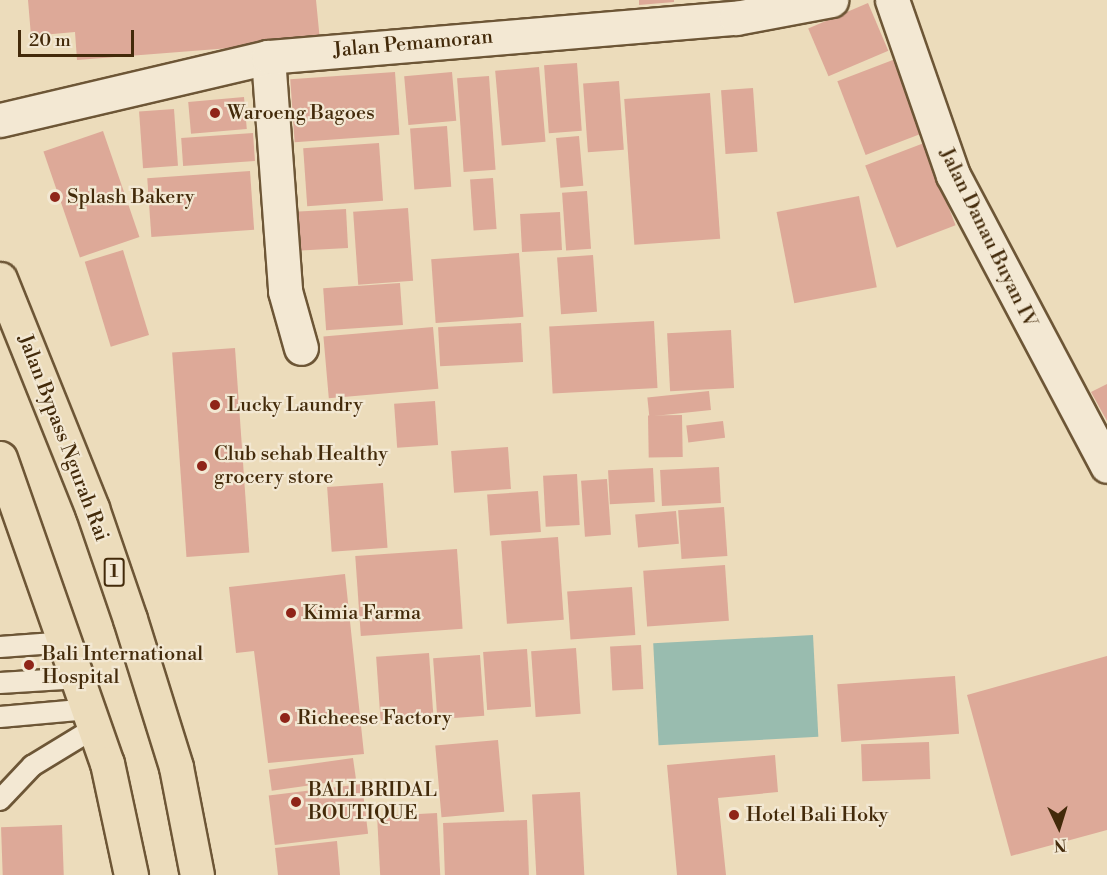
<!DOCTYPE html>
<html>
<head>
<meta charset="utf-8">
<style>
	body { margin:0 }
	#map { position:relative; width:1107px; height:875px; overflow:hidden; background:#ecdcbb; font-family:"Libre Bodoni",serif }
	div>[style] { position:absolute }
	.water>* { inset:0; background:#99bcaf; transform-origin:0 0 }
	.building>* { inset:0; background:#dda998; transform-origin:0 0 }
	.roads { filter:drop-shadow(2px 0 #6d5636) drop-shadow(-2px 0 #6d5636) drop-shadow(0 2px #6d5636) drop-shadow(0 -2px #6d5636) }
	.service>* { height:20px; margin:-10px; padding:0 10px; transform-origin:10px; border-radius:10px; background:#f3e8d3 }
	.minor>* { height:33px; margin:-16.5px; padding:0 16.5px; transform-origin:16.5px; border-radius:16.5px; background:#f3e8d3 }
	.trunk>* { height:33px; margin:-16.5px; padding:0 16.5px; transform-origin:16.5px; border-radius:16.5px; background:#ecdcbb }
	.dots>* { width:16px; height:16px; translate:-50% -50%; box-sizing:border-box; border:3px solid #f3e8d3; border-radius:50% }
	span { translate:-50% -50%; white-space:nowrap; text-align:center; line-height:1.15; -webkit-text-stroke:4.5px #f3e8d3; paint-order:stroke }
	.shield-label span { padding:2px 4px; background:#f3e8d3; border:2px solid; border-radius:4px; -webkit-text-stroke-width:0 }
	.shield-label { font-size:18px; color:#432a0a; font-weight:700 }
	.street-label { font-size:20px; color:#432a0a }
	.poi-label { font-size:20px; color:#432a0a }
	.left { translate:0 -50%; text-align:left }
	.north { position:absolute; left:1029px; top:797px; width:60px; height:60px; -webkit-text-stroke:4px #f3e8d3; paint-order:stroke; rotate:176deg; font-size:16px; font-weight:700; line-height:24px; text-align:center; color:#432a0a }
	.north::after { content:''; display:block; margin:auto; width:21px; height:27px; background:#432a0a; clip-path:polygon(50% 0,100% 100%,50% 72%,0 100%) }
	.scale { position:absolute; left:18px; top:30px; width:116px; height:27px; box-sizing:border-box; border:3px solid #432a0a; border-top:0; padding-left:8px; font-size:18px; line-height:21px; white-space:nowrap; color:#432a0a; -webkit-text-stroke:4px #f3e8d3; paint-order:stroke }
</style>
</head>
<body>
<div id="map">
	<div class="water">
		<i style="left:813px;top:635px;width:102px;height:160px;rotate:87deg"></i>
	</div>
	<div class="building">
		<i style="clip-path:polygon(28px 0,316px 0,320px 41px,77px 60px,75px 32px,31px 36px)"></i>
		<i style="clip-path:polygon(639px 0,674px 0,674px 2px,639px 5px)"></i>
		<i style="left:868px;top:3px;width:52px;height:65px;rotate:67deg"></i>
		<i style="left:898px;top:58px;width:79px;height:65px;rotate:69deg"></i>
		<i style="left:577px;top:63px;width:68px;height:33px;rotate:86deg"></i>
		<i style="left:539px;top:67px;width:75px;height:44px;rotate:85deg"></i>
		<i style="left:395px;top:72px;width:63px;height:105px;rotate:86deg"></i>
		<i style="left:452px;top:72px;width:49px;height:48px;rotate:85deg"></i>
		<i style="left:489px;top:76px;width:94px;height:32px;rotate:86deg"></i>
		<i style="left:619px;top:81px;width:69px;height:36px;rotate:86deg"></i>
		<i style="left:753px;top:88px;width:64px;height:32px;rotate:86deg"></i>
		<i style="left:710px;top:93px;width:146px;height:86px;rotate:86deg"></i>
		<i style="left:244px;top:97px;width:32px;height:56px;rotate:85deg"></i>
		<i style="left:174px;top:109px;width:57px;height:35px;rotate:86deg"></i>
		<i style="left:447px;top:126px;width:61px;height:37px;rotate:86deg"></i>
		<i style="left:103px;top:131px;width:112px;height:63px;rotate:71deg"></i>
		<i style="left:253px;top:133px;width:28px;height:72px;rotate:86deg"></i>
		<i style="left:579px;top:136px;width:50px;height:23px;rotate:85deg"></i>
		<i style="left:379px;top:143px;width:58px;height:76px;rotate:86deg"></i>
		<i style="left:924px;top:143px;width:88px;height:63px;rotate:69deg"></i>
		<i style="left:250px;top:171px;width:59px;height:103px;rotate:86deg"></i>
		<i style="left:493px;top:178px;width:51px;height:23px;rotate:86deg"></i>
		<i style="left:587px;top:191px;width:58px;height:25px;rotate:86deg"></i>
		<i style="left:859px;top:196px;width:93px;height:84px;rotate:79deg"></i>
		<i style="left:408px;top:208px;width:73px;height:55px;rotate:86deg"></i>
		<i style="left:346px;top:209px;width:39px;height:52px;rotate:87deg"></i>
		<i style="left:560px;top:212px;width:38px;height:40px;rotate:87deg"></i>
		<i style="left:123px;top:250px;width:89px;height:40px;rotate:73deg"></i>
		<i style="left:519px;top:253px;width:64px;height:88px;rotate:86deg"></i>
		<i style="left:593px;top:255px;width:57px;height:36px;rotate:86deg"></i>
		<i style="left:400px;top:283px;width:42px;height:77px;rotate:86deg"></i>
		<i style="left:654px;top:321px;width:67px;height:105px;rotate:87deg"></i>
		<i style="left:521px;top:323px;width:39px;height:83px;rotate:87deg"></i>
		<i style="left:433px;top:327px;width:62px;height:110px;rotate:85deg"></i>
		<i style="left:731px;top:330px;width:58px;height:64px;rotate:87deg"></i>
		<i style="left:235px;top:348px;width:205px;height:63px;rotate:86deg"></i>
		<i style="clip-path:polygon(1107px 384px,1107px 421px,1091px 392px)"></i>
		<i style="left:709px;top:391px;width:19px;height:62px;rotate:84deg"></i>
		<i style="left:435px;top:401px;width:44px;height:41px;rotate:86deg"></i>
		<i style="left:682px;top:415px;width:42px;height:34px;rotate:89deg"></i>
		<i style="left:723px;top:421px;width:17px;height:37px;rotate:83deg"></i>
		<i style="left:508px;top:447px;width:42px;height:57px;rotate:86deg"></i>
		<i style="left:719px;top:467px;width:36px;height:59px;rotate:87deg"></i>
		<i style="left:653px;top:468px;width:34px;height:45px;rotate:87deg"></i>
		<i style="left:577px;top:474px;width:51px;height:34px;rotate:87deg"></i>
		<i style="left:607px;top:479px;width:56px;height:26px;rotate:86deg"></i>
		<i style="left:383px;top:483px;width:65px;height:56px;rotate:86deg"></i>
		<i style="left:538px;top:491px;width:41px;height:51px;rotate:86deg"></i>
		<i style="left:724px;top:507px;width:49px;height:46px;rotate:86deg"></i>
		<i style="left:676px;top:511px;width:33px;height:41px;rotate:85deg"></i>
		<i style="left:558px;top:537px;width:83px;height:57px;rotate:86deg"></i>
		<i style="left:457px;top:549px;width:80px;height:102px;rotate:86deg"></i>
		<i style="left:725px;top:565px;width:56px;height:82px;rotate:86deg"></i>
		<i style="clip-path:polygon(345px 574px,364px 754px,268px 763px,254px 651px,236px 653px,229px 587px)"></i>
		<i style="left:632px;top:587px;width:48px;height:65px;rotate:86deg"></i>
		<i style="left:641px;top:645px;width:44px;height:31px;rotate:87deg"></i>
		<i style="left:576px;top:648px;width:66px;height:45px;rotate:86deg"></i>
		<i style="left:527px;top:649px;width:58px;height:44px;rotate:86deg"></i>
		<i style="left:429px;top:653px;width:64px;height:53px;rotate:86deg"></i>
		<i style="left:480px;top:655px;width:61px;height:47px;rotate:86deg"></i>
		<i style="clip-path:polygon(1107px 656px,1107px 830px,1011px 856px,967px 695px)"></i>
		<i style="left:955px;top:676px;width:58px;height:118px;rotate:86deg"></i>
		<i style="left:498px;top:740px;width:72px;height:63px;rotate:85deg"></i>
		<i style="left:929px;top:742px;width:37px;height:68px;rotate:88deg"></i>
		<i style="clip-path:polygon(775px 755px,778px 792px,718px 798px,726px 875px,677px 875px,667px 765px)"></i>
		<i style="left:353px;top:758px;width:21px;height:85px;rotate:82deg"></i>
		<i style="left:362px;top:784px;width:50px;height:94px;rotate:83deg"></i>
		<i style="left:580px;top:792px;width:83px;height:48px;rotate:87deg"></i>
		<i style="left:437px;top:813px;width:62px;height:60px;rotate:87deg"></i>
		<i style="left:527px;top:820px;width:55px;height:84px;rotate:88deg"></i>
		<i style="left:62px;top:825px;width:50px;height:61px;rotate:88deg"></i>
		<i style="clip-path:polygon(337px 841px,340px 875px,278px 875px,275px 848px)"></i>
	</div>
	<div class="roads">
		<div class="service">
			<i style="left:0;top:647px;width:68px;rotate:-4.2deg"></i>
			<i style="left:0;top:683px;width:80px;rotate:-3.6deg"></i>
			<i style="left:0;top:717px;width:89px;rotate:-5.1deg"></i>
			<i style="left:0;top:800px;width:47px;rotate:-46.7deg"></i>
			<i style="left:32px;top:766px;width:75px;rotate:-31.4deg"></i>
		</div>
		<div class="minor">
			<i style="left:892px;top:0;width:185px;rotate:70.8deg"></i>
			<i style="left:953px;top:175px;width:329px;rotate:62.1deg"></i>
			<i style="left:268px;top:57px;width:235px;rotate:85.8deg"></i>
			<i style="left:285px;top:291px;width:59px;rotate:74.3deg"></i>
			<i style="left:0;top:120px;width:275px;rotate:-13.2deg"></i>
			<i style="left:268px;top:57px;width:470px;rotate:-4.8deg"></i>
			<i style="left:736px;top:18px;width:97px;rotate:-10.7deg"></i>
		</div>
		<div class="trunk">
			<i style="left:0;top:279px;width:247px;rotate:68.1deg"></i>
			<i style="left:92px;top:508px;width:117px;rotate:71.1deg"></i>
			<i style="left:130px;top:619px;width:155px;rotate:72.7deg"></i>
			<i style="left:176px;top:767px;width:110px;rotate:79deg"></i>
			<i style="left:0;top:458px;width:323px;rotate:70.7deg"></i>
			<i style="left:107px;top:763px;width:115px;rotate:77.9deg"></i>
		</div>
	</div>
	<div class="dots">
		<i style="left:215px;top:113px;background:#8f2418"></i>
		<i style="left:55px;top:197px;background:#8f2418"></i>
		<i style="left:215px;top:405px;background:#8f2418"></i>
		<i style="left:202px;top:466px;background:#8f2418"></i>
		<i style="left:291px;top:613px;background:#8f2418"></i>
		<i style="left:29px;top:665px;background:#8f2418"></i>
		<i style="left:285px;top:718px;background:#8f2418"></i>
		<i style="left:296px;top:802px;background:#8f2418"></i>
		<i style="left:734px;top:815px;background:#8f2418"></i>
	</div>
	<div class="shield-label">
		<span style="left:114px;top:572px">1</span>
	</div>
	<div class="street-label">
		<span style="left:413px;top:44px;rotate:-5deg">Jalan Pemamoran</span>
		<span style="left:988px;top:238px;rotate:64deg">Jalan Danau Buyan IV</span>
		<span style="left:63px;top:438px;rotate:69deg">Jalan Bypass Ngurah Rai</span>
	</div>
	<div class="poi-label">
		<span class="left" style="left:227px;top:113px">Waroeng Bagoes</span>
		<span class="left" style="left:67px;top:197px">Splash Bakery</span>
		<span class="left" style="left:227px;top:405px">Lucky Laundry</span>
		<span class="left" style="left:214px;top:466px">Club sehab Healthy<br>grocery store</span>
		<span class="left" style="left:303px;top:613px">Kimia Farma</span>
		<span class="left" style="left:42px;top:666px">Bali International<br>Hospital</span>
		<span class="left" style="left:297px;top:718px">Richeese Factory</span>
		<span class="left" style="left:308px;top:802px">BALI BRIDAL<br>BOUTIQUE</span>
		<span class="left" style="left:746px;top:815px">Hotel Bali Hoky</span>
	</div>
	<div class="north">N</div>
	<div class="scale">20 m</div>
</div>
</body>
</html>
